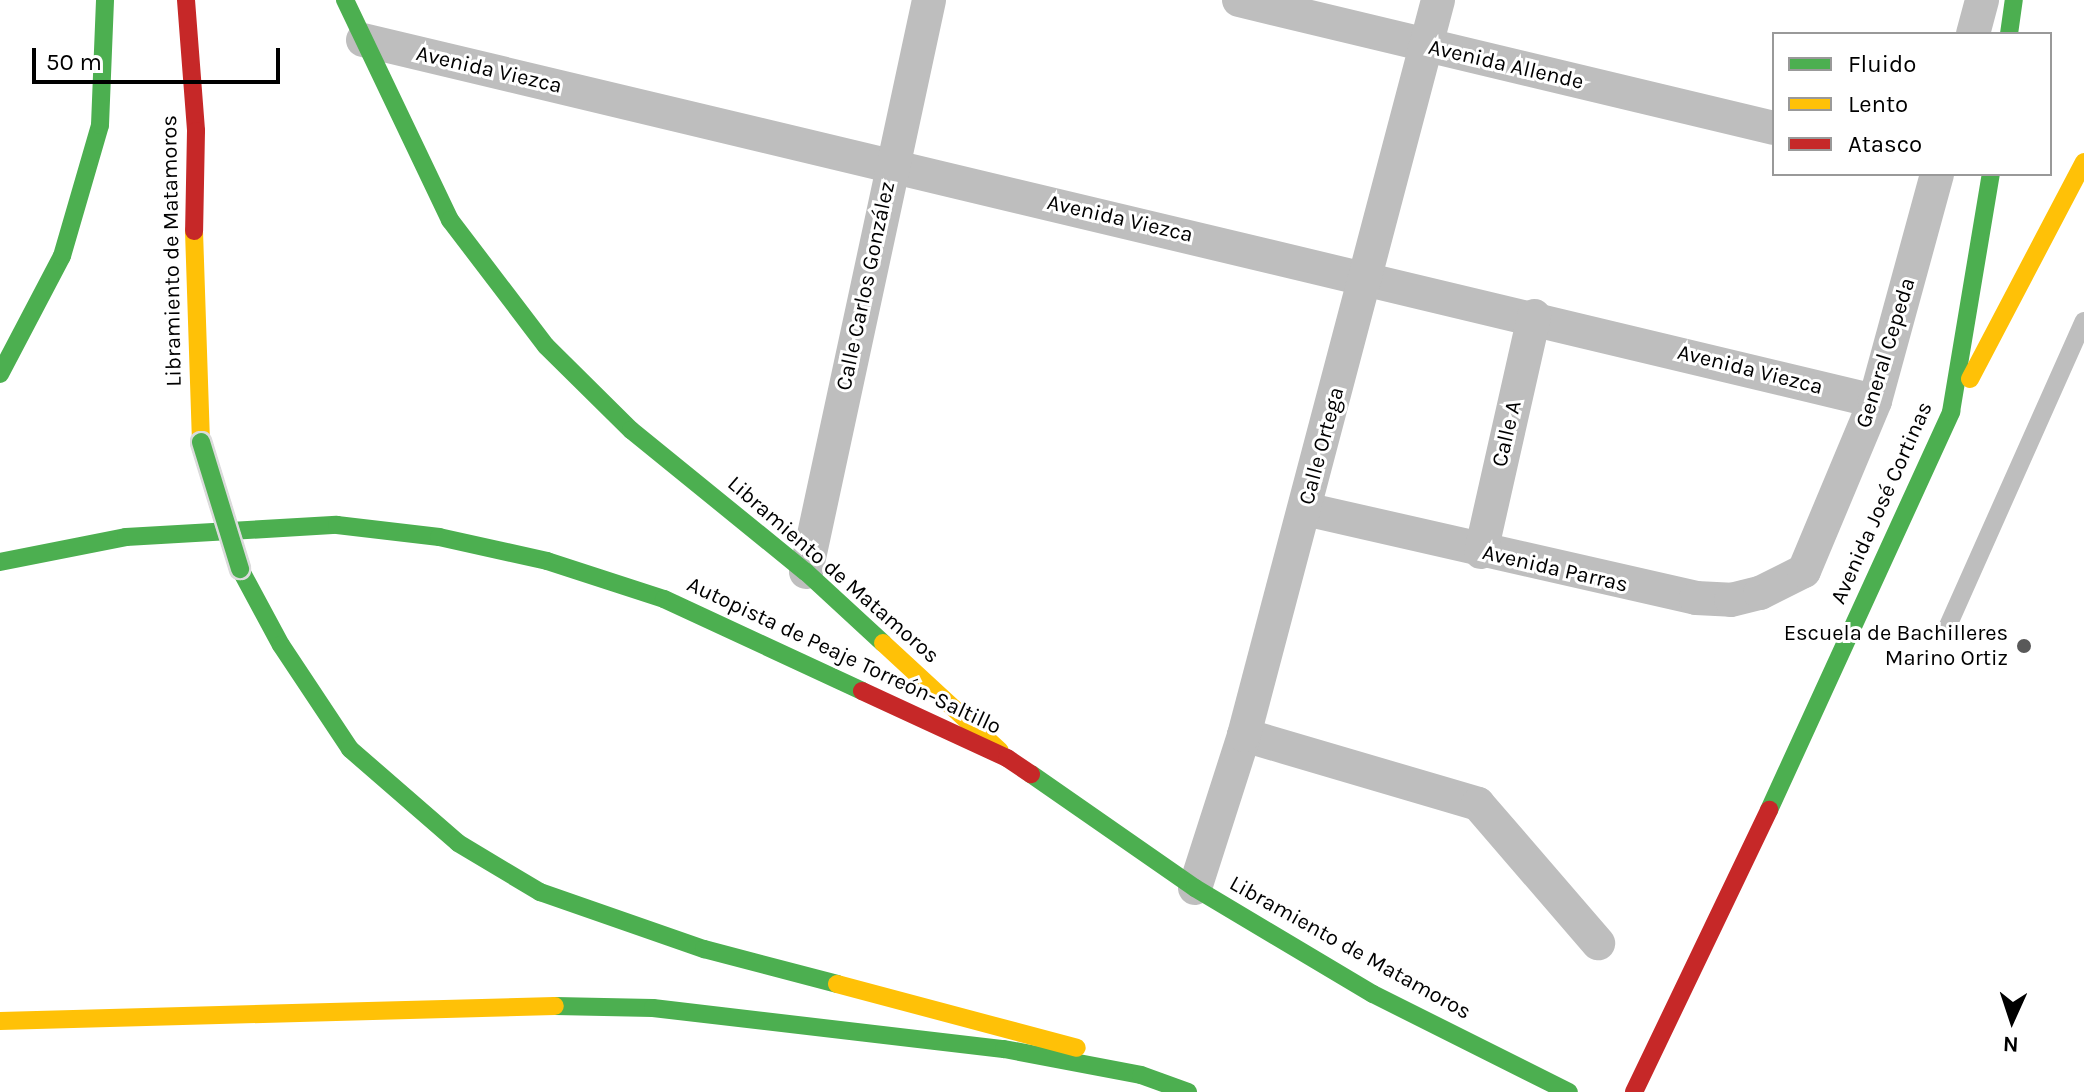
<!DOCTYPE html>
<html>
<head>
<meta charset="utf-8">
<style>
	body { margin:0 }
	#map { position:relative; width:2084px; height:1092px; overflow:hidden; background:#fff; font-family:Karla,sans-serif }
	div>[style] { position:absolute }
	.lane>* { height:18px; margin:-9px; padding:0 9px; transform-origin:9px; border-radius:9px; background:#bebebe }
	.street>* { height:34px; margin:-17px; padding:0 17px; transform-origin:17px; border-radius:17px; background:#bebebe }
	.fast>* { height:18px; margin:-9px; padding:0 9px; transform-origin:9px; border-radius:9px; background:#4caf50 }
	.slow>* { height:18px; margin:-9px; padding:0 9px; transform-origin:9px; border-radius:9px; background:#ffc107 }
	.jam>* { height:18px; margin:-9px; padding:0 9px; transform-origin:9px; border-radius:9px; background:#c62828 }
	.bridges { filter:drop-shadow(2px 0 #dbdbdb) drop-shadow(-2px 0 #dbdbdb) drop-shadow(0 2px #dbdbdb) drop-shadow(0 -2px #dbdbdb) }
	.fast-bridge>* { height:18px; margin:-9px; padding:0 9px; transform-origin:9px; border-radius:9px; background:#4caf50 }
	.dots>* { width:22px; height:22px; translate:-50% -50%; box-sizing:border-box; border:4px solid #fff; border-radius:50% }
	span { translate:-50% -50%; white-space:nowrap; text-align:center; line-height:1.15; -webkit-text-stroke:6px #fff; paint-order:stroke }
	.street-label { font-size:22px; color:#000 }
	.poi-label { font-size:22px; color:#000 }
	.right { translate:-100% -50%; text-align:right }
	.legend { position:absolute; left:1772px; top:32px; width:280px; height:144px; box-sizing:border-box; background:#fff; border:2px solid #999; margin:0; padding:10px 14px; list-style:none; font-size:24px; color:#000 }
	.legend li { display:flex; align-items:center; gap:16px; height:40px }
	.legend b { width:40px; border:2px solid #999 }
	.north { position:absolute; left:1972px; top:980px; width:80px; height:80px; -webkit-text-stroke:6px #fff; paint-order:stroke; rotate:183deg; font-size:22px; font-weight:700; line-height:32px; text-align:center; color:#000 }
	.north::after { content:''; display:block; margin:auto; width:28px; height:36px; background:#000; clip-path:polygon(50% 0,100% 100%,50% 72%,0 100%) }
	.scale { position:absolute; left:32px; top:48px; width:248px; height:36px; box-sizing:border-box; border:4px solid #000; border-top:0; padding-left:10px; font-size:24px; line-height:28px; white-space:nowrap; color:#000; -webkit-text-stroke:6px #fff; paint-order:stroke }
</style>
</head>
<body>
<div id="map">
	<div class="lane">
		<i style="left:1947px;top:628px;width:336px;rotate:-66deg"></i>
	</div>
	<div class="street">
		<i style="left:1239px;top:0;width:550px;rotate:13.46deg"></i>
		<i style="left:1973px;top:34px;width:35px;rotate:-75deg"></i>
		<i style="left:363px;top:40px;width:1554px;rotate:13.43deg"></i>
		<i style="left:1305px;top:509px;width:401px;rotate:12.8deg"></i>
		<i style="left:1696px;top:598px;width:35px;rotate:3deg"></i>
		<i style="left:1731px;top:600px;width:30px;rotate:-14deg"></i>
		<i style="left:1760px;top:593px;width:49px;rotate:-26.6deg"></i>
		<i style="left:1804px;top:571px;width:184px;rotate:-67.3deg"></i>
		<i style="left:1875px;top:401px;width:235px;rotate:-74.7deg"></i>
		<i style="left:1481px;top:552px;width:242px;rotate:-77.3deg"></i>
		<i style="left:806px;top:572px;width:585px;rotate:-77.86deg"></i>
		<i style="left:1244px;top:735px;width:244px;rotate:16.4deg"></i>
		<i style="left:1478px;top:804px;width:184px;rotate:49.2deg"></i>
		<i style="left:1195px;top:888px;width:161px;rotate:-72.2deg"></i>
		<i style="left:1244px;top:735px;width:760px;rotate:-75.21deg"></i>
	</div>
	<div class="fast">
		<i style="left:345px;top:0;width:244px;rotate:64.5deg"></i>
		<i style="left:450px;top:220px;width:158px;rotate:52.7deg"></i>
		<i style="left:546px;top:346px;width:120px;rotate:44.7deg"></i>
		<i style="left:631px;top:430px;width:225px;rotate:39.1deg"></i>
		<i style="left:806px;top:572px;width:105px;rotate:42.7deg"></i>
		<i style="left:2009px;top:34px;width:34px;rotate:-82deg"></i>
		<i style="left:0;top:374px;width:133px;rotate:-62.3deg"></i>
		<i style="left:62px;top:256px;width:136px;rotate:-73.8deg"></i>
		<i style="left:100px;top:125px;width:125px;rotate:-87.7deg"></i>
		<i style="left:0;top:562px;width:128px;rotate:-11.2deg"></i>
		<i style="left:126px;top:537px;width:211px;rotate:-3.3deg"></i>
		<i style="left:337px;top:525px;width:103px;rotate:6.7deg"></i>
		<i style="left:439px;top:537px;width:111px;rotate:12.5deg"></i>
		<i style="left:547px;top:561px;width:123px;rotate:18deg"></i>
		<i style="left:664px;top:599px;width:218px;rotate:24.9deg"></i>
		<i style="left:240px;top:569px;width:86px;rotate:61.7deg"></i>
		<i style="left:281px;top:645px;width:125px;rotate:56.4deg"></i>
		<i style="left:350px;top:749px;width:143px;rotate:41deg"></i>
		<i style="left:458px;top:843px;width:96px;rotate:30.9deg"></i>
		<i style="left:540px;top:892px;width:174px;rotate:19.2deg"></i>
		<i style="left:704px;top:949px;width:138px;rotate:14.7deg"></i>
		<i style="left:1031px;top:774px;width:200px;rotate:34.8deg"></i>
		<i style="left:1195px;top:888px;width:207px;rotate:30.8deg"></i>
		<i style="left:1373px;top:994px;width:219px;rotate:26.6deg"></i>
		<i style="left:1769px;top:810px;width:438px;rotate:-65.4deg"></i>
		<i style="left:1951px;top:412px;width:241px;rotate:-80.5deg"></i>
		<i style="left:555px;top:1006px;width:98px;rotate:1.2deg"></i>
		<i style="left:653px;top:1008px;width:353px;rotate:6.7deg"></i>
		<i style="left:1004px;top:1049px;width:139px;rotate:10.7deg"></i>
		<i style="left:1141px;top:1075px;width:50px;rotate:19.9deg"></i>
	</div>
	<div class="slow">
		<i style="left:194px;top:231px;width:211px;rotate:88.1deg"></i>
		<i style="left:1970px;top:379px;width:245px;rotate:-62.3deg"></i>
		<i style="left:883px;top:643px;width:159px;rotate:42.7deg"></i>
		<i style="left:837px;top:984px;width:248px;rotate:14.9deg"></i>
		<i style="left:0;top:1021px;width:555px;rotate:-1.55deg"></i>
	</div>
	<div class="jam">
		<i style="left:186px;top:0;width:131px;rotate:85.6deg"></i>
		<i style="left:196px;top:131px;width:100px;rotate:91.1deg"></i>
		<i style="left:862px;top:691px;width:160px;rotate:24.8deg"></i>
		<i style="left:1007px;top:758px;width:29px;rotate:34deg"></i>
		<i style="left:1634px;top:1092px;width:313px;rotate:-64.4deg"></i>
	</div>
	<div class="bridges">
		<div class="fast-bridge">
			<i style="left:201px;top:442px;width:133px;rotate:72.9deg"></i>
		</div>
	</div>
	<div class="dots">
		<i style="left:2024px;top:646px;background:#595959"></i>
	</div>
	<div class="street-label">
		<span style="left:1506px;top:65px;rotate:13deg">Avenida Allende</span>
		<span style="left:489px;top:70px;rotate:13deg">Avenida Viezca</span>
		<span style="left:1120px;top:219px;rotate:13deg">Avenida Viezca</span>
		<span style="left:172px;top:251px;rotate:-91deg">Libramiento de Matamoros</span>
		<span style="left:866px;top:286px;rotate:-78deg">Calle Carlos González</span>
		<span style="left:1886px;top:353px;rotate:-73deg">General Cepeda</span>
		<span style="left:1750px;top:370px;rotate:14deg">Avenida Viezca</span>
		<span style="left:1507px;top:434px;rotate:-77deg">Calle A</span>
		<span style="left:1322px;top:446px;rotate:-75deg">Calle Ortega</span>
		<span style="left:1882px;top:503px;rotate:-66deg">Avenida José Cortinas</span>
		<span style="left:1555px;top:569px;rotate:13deg">Avenida Parras</span>
		<span style="left:833px;top:570px;rotate:41deg">Libramiento de Matamoros</span>
		<span style="left:844px;top:656px;rotate:25deg">Autopista de Peaje Torreón-Saltillo</span>
		<span style="left:1350px;top:948px;rotate:29deg">Libramiento de Matamoros</span>
	</div>
	<div class="poi-label">
		<span class="right" style="left:2008px;top:646px">Escuela de Bachilleres<br>Marino Ortiz</span>
	</div>
	<ul class="legend">
	<li><b style="height:10px;background:#4caf50"></b>Fluido</li>
	<li><b style="height:10px;background:#ffc107"></b>Lento</li>
	<li><b style="height:10px;background:#c62828"></b>Atasco</li>
	</ul>
	<div class="north">N</div>
	<div class="scale">50 m</div>
</div>
</body>
</html>
